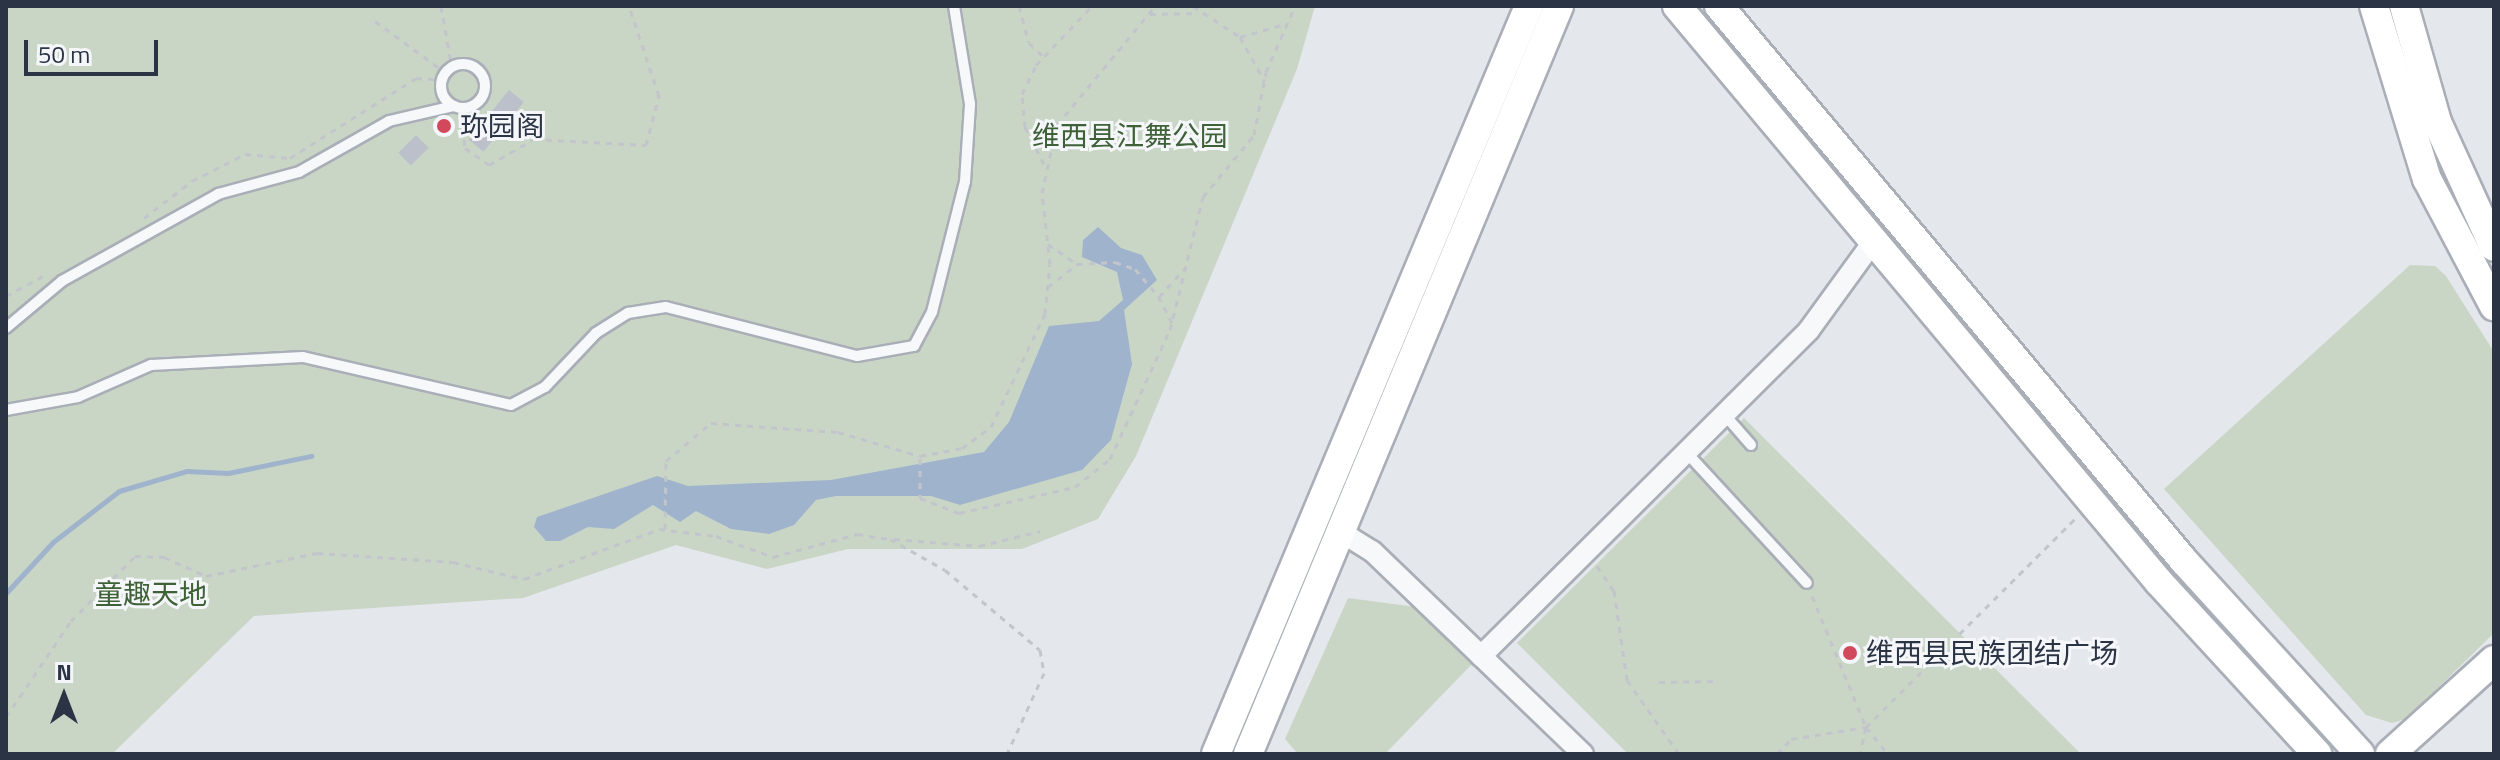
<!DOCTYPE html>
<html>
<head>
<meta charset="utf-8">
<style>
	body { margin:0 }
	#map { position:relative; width:2500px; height:760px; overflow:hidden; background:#e4e7ec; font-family:"Titillium Web","Noto Sans SC",sans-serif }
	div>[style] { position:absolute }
	.green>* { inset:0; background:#c9d6c5 }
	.water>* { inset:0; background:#9fb4cc }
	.stream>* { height:5px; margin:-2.5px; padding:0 2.5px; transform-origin:2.5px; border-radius:2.5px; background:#9fb4cc }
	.building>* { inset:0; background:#bbc0ca; transform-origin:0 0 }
	.path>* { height:3px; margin-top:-1.5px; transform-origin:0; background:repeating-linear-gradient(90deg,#c2c5cb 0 6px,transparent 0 12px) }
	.roads { filter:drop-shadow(2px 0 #a9aeb7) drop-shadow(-2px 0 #a9aeb7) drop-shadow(0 2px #a9aeb7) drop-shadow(0 -2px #a9aeb7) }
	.lane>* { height:10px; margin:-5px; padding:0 5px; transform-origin:5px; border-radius:5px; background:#f7f8fa }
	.lane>.ring { margin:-5px; padding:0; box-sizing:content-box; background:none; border:10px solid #f7f8fa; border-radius:50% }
	.street>* { height:20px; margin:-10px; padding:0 10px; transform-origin:10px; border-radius:10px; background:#f7f8fa }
	.secondary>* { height:28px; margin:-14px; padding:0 14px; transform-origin:14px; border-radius:14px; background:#fff }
	.dots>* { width:22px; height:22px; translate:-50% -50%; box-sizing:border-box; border:4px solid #f4f6f9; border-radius:50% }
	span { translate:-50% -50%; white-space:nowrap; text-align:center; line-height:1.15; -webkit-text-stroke:6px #f4f6f9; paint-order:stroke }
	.poi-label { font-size:28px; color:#2b3445 }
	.left { translate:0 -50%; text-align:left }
	.park-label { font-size:28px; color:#3f6138 }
	.frame { position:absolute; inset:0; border:8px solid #2b3445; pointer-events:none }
	.north { position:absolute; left:24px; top:656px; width:80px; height:80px; -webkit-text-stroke:6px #f4f6f9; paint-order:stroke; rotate:0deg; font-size:22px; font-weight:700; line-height:32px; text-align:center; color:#2b3445 }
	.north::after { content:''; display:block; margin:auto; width:28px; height:36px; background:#2b3445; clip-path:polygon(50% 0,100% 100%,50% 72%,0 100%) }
	.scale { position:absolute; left:24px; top:40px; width:134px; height:36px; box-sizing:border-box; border:4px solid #2b3445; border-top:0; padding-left:10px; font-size:24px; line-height:28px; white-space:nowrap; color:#2b3445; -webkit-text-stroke:6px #f4f6f9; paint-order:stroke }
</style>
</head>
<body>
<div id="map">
	<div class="green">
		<i style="clip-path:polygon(6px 6px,1315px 6px,1297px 69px,1136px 456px,1098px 519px,1022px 549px,848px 549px,767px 569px,676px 545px,523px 598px,254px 616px,112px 754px,6px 754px)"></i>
		<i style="clip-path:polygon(2410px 265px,2435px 266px,2446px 276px,2494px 352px,2494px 633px,2406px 719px,2392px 723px,2366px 715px,2164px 489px)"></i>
		<i style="clip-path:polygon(1744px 418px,2081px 754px,1628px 754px,1517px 643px)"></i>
		<i style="clip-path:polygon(1348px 598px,1416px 607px,1472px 664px,1385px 754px,1298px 754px,1285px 739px)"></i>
	</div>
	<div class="water">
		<i style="clip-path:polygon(1098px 227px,1121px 248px,1142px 255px,1157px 280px,1124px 310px,1132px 364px,1111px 440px,1082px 470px,960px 505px,931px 496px,836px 496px,816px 500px,794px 525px,769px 534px,731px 529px,696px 511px,680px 522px,653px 505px,614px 529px,588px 527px,560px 541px,546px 541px,534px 527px,537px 517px,657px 476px,688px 486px,831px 480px,984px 452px,1009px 422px,1049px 326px,1099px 321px,1123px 300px,1117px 272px,1082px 257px,1083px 240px)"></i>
	</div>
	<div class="stream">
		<i style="left:6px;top:593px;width:69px;rotate:-47.3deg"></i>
		<i style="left:53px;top:542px;width:83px;rotate:-37.7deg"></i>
		<i style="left:119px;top:491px;width:71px;rotate:-16.4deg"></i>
		<i style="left:187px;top:471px;width:41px;rotate:2.8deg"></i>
		<i style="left:228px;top:473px;width:85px;rotate:-11.6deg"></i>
	</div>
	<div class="building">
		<i style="left:509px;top:90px;width:19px;height:64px;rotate:39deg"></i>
		<i style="left:416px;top:135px;width:18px;height:25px;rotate:45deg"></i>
	</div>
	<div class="path">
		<i style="left:441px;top:6px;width:63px;rotate:79.9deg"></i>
		<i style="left:1019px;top:6px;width:38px;rotate:75deg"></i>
		<i style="left:1029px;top:43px;width:21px;rotate:43deg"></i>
		<i style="left:1193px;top:6px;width:56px;rotate:33.4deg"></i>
		<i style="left:1240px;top:37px;width:51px;rotate:60.9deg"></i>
		<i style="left:1150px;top:14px;width:48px;rotate:-1.2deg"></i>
		<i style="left:375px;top:21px;width:88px;rotate:36.2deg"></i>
		<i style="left:1240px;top:37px;width:47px;rotate:-16.1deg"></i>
		<i style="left:462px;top:116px;width:32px;rotate:85deg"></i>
		<i style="left:465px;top:148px;width:29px;rotate:35deg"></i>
		<i style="left:489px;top:165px;width:52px;rotate:-30deg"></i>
		<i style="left:534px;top:139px;width:112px;rotate:3.1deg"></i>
		<i style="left:646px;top:145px;width:51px;rotate:-75.1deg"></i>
		<i style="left:659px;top:96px;width:95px;rotate:-108.4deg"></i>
		<i style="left:1044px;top:164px;width:42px;rotate:-117.2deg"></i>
		<i style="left:1025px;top:127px;width:33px;rotate:-95deg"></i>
		<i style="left:1022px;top:94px;width:32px;rotate:-64deg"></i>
		<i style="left:1036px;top:65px;width:81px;rotate:-46.5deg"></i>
		<i style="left:144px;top:218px;width:61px;rotate:-37.6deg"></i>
		<i style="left:192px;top:181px;width:59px;rotate:-27deg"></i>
		<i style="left:245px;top:154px;width:45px;rotate:5.1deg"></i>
		<i style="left:290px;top:158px;width:149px;rotate:-32.4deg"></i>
		<i style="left:416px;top:78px;width:26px;rotate:4deg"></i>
		<i style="left:1048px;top:244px;width:35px;rotate:35deg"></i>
		<i style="left:1048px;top:287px;width:37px;rotate:-38deg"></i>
		<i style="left:1077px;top:264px;width:38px;rotate:-3deg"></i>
		<i style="left:1115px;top:262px;width:21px;rotate:19deg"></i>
		<i style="left:1135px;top:269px;width:37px;rotate:49deg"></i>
		<i style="left:6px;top:296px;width:44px;rotate:-28.3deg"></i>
		<i style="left:1172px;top:323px;width:29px;rotate:-117deg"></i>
		<i style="left:1159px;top:297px;width:39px;rotate:-48deg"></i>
		<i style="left:920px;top:458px;width:40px;rotate:90deg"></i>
		<i style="left:920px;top:498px;width:42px;rotate:21deg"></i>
		<i style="left:959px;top:513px;width:119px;rotate:-12.6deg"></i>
		<i style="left:1075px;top:487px;width:45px;rotate:-38.7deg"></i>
		<i style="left:1110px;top:459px;width:142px;rotate:-65.1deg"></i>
		<i style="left:1170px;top:330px;width:137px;rotate:-76.1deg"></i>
		<i style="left:1203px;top:197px;width:80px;rotate:-50.6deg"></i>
		<i style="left:1254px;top:135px;width:64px;rotate:-79.2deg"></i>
		<i style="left:1266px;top:72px;width:72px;rotate:-66.3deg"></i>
		<i style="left:665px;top:529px;width:68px;rotate:-89.2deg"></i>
		<i style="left:666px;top:461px;width:59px;rotate:-40.2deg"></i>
		<i style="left:711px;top:423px;width:127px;rotate:4.1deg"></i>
		<i style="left:838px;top:432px;width:85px;rotate:16.3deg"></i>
		<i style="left:920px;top:456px;width:43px;rotate:-10.8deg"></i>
		<i style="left:962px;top:448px;width:36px;rotate:-36deg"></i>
		<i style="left:991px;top:427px;width:125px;rotate:-64.5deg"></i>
		<i style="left:1045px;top:314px;width:50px;rotate:-84.3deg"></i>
		<i style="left:1050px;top:264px;width:71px;rotate:-96.4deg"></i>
		<i style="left:1042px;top:193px;width:70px;rotate:-77.6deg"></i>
		<i style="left:1057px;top:125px;width:154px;rotate:-50.5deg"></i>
		<i style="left:894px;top:539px;width:85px;rotate:4.7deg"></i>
		<i style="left:979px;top:546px;width:63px;rotate:-13.8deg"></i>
		<i style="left:1597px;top:566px;width:30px;rotate:56deg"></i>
		<i style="left:1614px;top:591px;width:90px;rotate:81.7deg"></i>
		<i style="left:1627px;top:680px;width:90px;rotate:54.9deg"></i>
		<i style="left:1812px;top:596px;width:142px;rotate:67.6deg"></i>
		<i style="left:1866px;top:727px;width:35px;rotate:51deg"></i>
		<i style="left:1659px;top:682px;width:59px;rotate:-1deg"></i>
		<i style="left:6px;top:717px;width:116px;rotate:-55.9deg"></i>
		<i style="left:71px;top:621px;width:91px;rotate:-45.4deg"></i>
		<i style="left:135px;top:556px;width:29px;rotate:2deg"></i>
		<i style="left:164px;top:557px;width:46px;rotate:24.3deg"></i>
		<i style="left:206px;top:576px;width:113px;rotate:-11.7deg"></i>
		<i style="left:317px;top:553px;width:136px;rotate:3.8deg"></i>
		<i style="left:453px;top:562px;width:73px;rotate:13.5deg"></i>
		<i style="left:524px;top:579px;width:144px;rotate:-20.3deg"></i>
		<i style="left:659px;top:529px;width:57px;rotate:7deg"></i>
		<i style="left:716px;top:536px;width:61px;rotate:20.2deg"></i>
		<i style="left:773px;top:557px;width:87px;rotate:-15.3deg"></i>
		<i style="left:857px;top:534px;width:33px;rotate:9deg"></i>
		<i style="left:890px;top:539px;width:63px;rotate:29.4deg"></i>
		<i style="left:945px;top:570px;width:124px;rotate:40.1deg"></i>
		<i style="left:1040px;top:650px;width:23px;rotate:80deg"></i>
		<i style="left:1044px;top:673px;width:89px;rotate:114.6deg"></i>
		<i style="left:1866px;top:727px;width:296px;rotate:-44.9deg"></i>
		<i style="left:1777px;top:754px;width:21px;rotate:-47deg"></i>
		<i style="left:1791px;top:739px;width:76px;rotate:-9.1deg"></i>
		<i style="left:1866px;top:727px;width:28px;rotate:103deg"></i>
	</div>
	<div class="roads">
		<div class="lane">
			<i class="ring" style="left:441px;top:64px;width:34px;height:34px"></i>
			<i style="left:6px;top:328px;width:73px;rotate:-40deg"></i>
			<i style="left:62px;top:281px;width:179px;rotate:-29.1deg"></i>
			<i style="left:218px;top:194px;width:84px;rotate:-15.2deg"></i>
			<i style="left:299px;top:172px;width:103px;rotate:-29.5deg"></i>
			<i style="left:389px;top:121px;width:67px;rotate:-13deg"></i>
			<i style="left:6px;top:410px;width:73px;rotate:-10.2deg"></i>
			<i style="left:78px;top:397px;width:80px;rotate:-23.7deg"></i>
			<i style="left:151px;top:365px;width:152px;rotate:-3deg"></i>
			<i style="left:303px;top:357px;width:213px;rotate:13deg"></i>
			<i style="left:511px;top:405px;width:38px;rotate:-28deg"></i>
			<i style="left:545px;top:387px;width:74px;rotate:-46.6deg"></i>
			<i style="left:596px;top:333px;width:38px;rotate:-32deg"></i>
			<i style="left:628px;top:313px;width:38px;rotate:-9deg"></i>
			<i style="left:666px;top:307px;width:197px;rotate:14.4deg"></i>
			<i style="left:857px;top:356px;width:58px;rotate:-10deg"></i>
			<i style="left:914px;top:346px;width:38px;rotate:-62deg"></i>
			<i style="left:932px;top:312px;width:134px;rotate:-75.8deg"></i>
			<i style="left:965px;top:182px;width:78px;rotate:-86.3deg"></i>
			<i style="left:970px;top:104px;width:99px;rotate:-99.3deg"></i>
			<i style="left:1724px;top:414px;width:41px;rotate:48.9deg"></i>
			<i style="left:1686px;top:452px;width:178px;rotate:47.3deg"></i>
		</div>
		<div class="street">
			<i style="left:1341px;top:532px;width:36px;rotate:32deg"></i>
			<i style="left:1372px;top:551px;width:293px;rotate:43.9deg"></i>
			<i style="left:1481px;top:656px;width:462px;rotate:-44.8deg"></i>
			<i style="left:1809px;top:330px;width:112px;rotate:-54deg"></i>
		</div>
		<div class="secondary">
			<i style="left:1677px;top:6px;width:751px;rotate:50.08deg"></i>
			<i style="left:2159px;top:582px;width:234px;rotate:47.4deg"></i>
			<i style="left:1719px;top:6px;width:724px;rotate:50.04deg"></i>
			<i style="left:2184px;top:561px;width:261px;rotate:47.6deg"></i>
			<i style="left:2374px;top:6px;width:181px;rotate:73deg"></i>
			<i style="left:2427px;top:179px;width:144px;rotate:62.2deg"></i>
			<i style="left:2404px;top:6px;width:121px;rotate:74.1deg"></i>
			<i style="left:2437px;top:122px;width:137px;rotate:65.5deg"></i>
			<i style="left:1216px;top:754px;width:811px;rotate:-67.29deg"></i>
			<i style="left:1248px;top:754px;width:810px;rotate:-67.42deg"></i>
			<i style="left:2390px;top:754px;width:140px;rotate:-42.1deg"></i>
		</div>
	</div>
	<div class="dots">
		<i style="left:444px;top:126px;background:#d1495b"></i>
		<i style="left:1850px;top:653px;background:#d1495b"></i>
	</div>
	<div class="poi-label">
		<span class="left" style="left:460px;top:126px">珎园阁</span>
		<span class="left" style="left:1866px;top:653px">维西县民族团结广场</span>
	</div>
	<div class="park-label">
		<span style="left:1130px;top:136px">维西县江舞公园</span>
		<span style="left:151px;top:594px">童趣天地</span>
	</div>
	<div class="frame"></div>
	<div class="north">N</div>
	<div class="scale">50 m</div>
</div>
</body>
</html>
